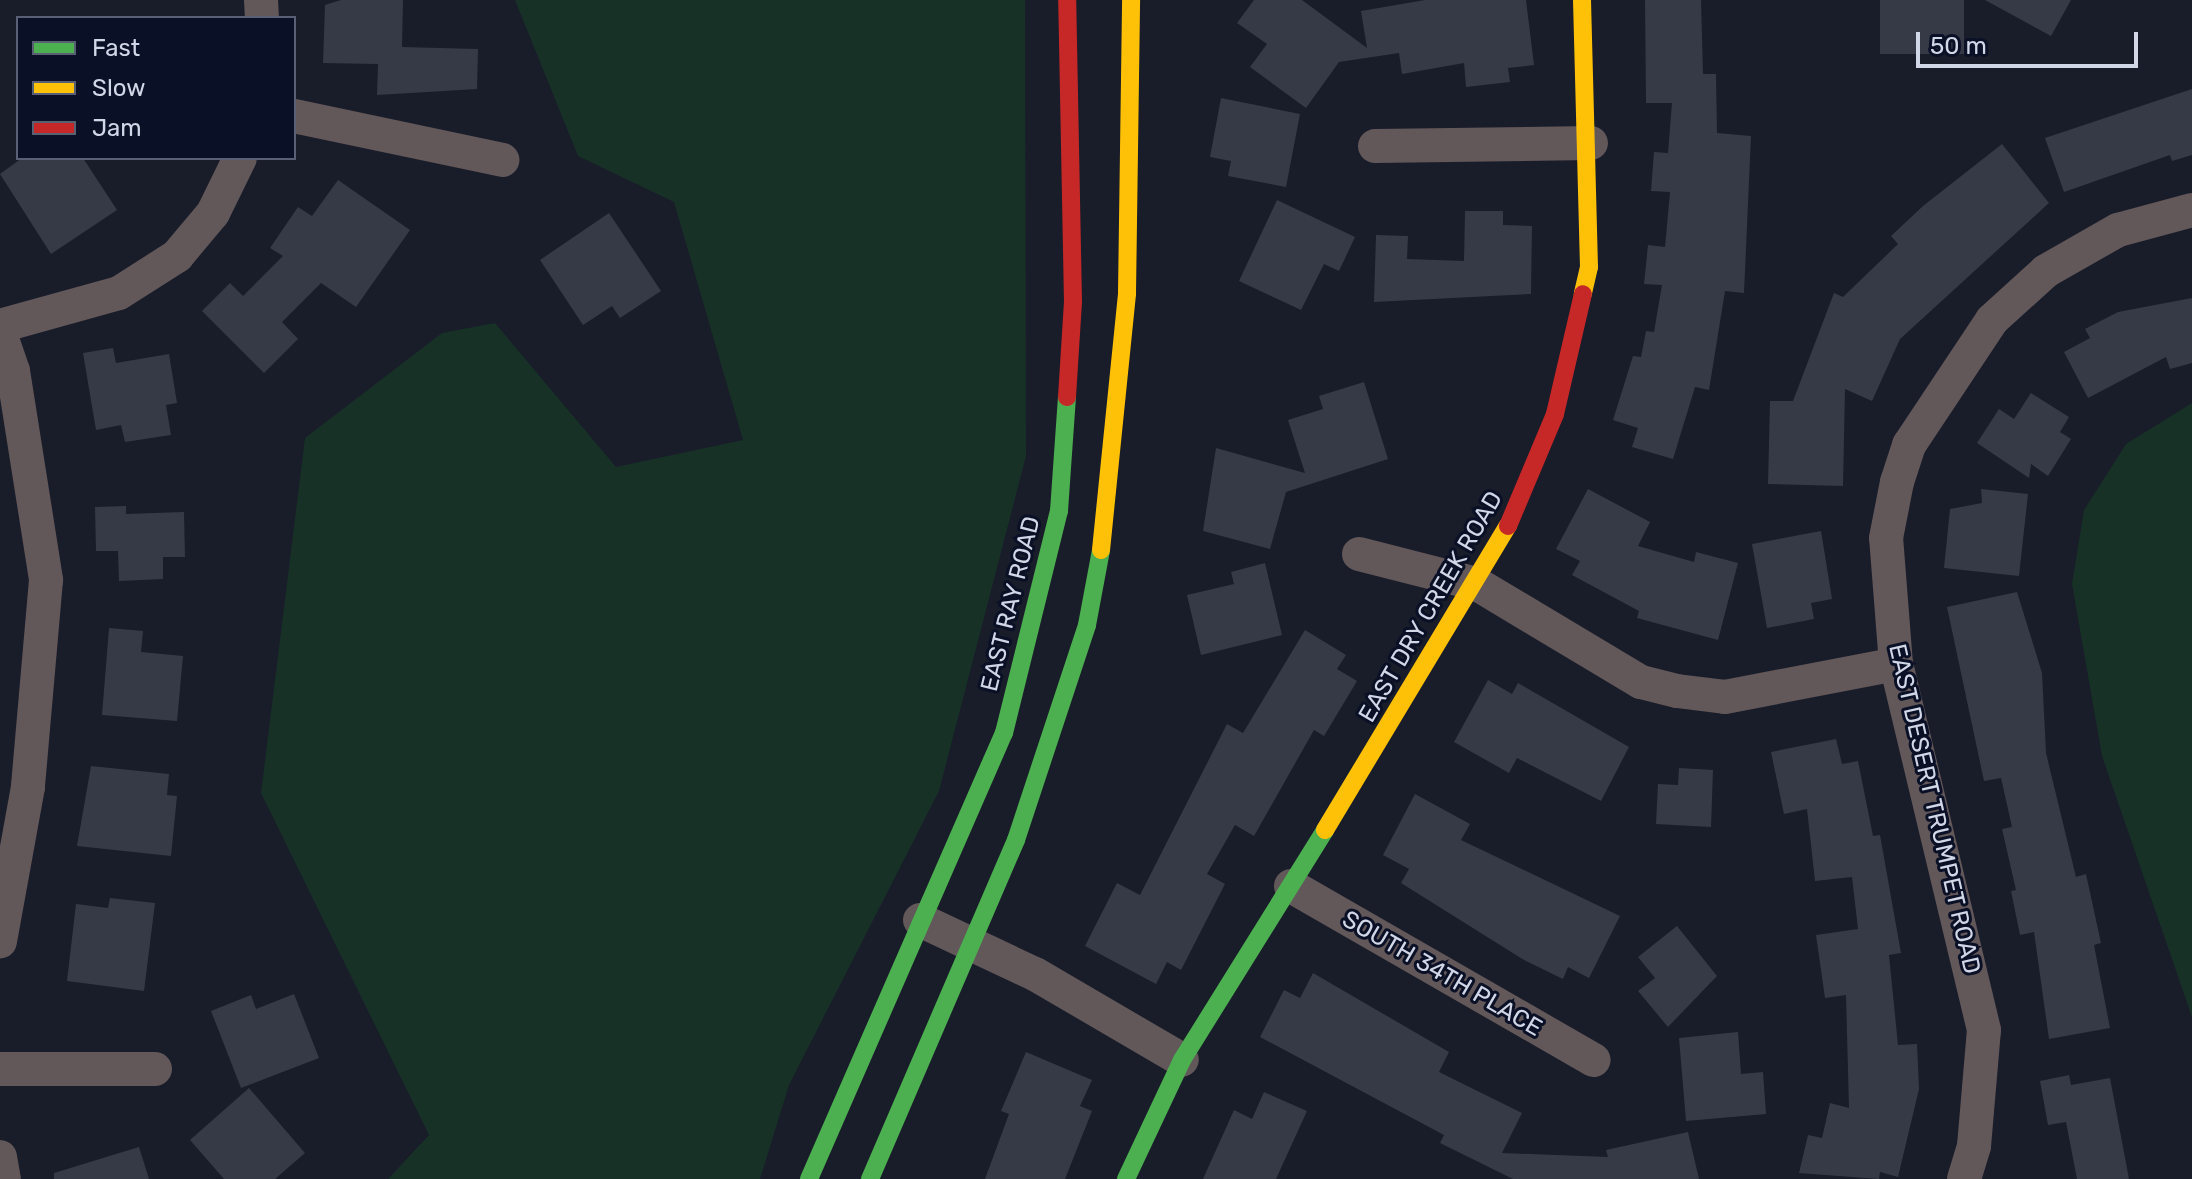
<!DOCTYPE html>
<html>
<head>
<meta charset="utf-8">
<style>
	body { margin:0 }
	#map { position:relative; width:2192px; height:1179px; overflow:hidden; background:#191c29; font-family:Rubik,sans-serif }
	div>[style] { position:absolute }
	.green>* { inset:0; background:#173127 }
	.building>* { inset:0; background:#363a47; transform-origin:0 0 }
	.street>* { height:34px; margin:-17px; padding:0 17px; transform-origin:17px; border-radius:17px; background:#625759 }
	.fast>* { height:18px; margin:-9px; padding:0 9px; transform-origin:9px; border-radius:9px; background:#4caf50 }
	.slow>* { height:18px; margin:-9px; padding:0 9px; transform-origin:9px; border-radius:9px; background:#ffc107 }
	.jam>* { height:18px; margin:-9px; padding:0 9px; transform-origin:9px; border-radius:9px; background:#c62828 }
	span { translate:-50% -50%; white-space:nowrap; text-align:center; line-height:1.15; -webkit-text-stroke:6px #0a1026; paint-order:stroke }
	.street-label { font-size:24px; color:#d1d7e7 }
	.legend { position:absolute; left:16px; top:16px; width:280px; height:144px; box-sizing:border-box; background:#0a1026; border:2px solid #5a6073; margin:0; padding:10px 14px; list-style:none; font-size:24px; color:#d1d7e7 }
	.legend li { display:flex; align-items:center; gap:16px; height:40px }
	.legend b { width:40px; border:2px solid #5a6073 }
	.scale { position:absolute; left:1916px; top:32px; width:222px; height:36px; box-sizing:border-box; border:4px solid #d1d7e7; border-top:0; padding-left:10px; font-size:24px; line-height:28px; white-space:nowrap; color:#d1d7e7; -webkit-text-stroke:6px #0a1026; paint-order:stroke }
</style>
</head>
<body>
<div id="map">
	<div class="green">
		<i style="clip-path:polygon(515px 0,1025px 0,1026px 456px,939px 791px,789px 1085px,760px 1179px,388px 1179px,429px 1135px,261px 793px,305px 438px,442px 333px,495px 323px,616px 467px,743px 440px,674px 202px,578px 156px)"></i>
		<i style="clip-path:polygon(2192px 403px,2192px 1017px,2102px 756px,2072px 584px,2084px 510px,2126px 444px)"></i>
	</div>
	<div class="building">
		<i style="clip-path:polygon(341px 0,403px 0,402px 47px,478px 49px,477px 89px,377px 95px,378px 64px,323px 63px,325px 5px)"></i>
		<i style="clip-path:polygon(1254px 0,1302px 0,1367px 48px,1361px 11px,1425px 0,1526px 0,1534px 65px,1508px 68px,1510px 82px,1466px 87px,1464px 63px,1402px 74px,1399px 53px,1339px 62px,1306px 108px,1250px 67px,1267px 44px,1237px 23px)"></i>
		<i style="clip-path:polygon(1645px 0,1701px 0,1703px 74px,1716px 74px,1717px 133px,1751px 136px,1744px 293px,1725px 291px,1709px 390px,1695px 387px,1673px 459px,1632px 447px,1638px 428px,1613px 420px,1633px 356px,1641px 357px,1646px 331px,1654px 332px,1662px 285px,1644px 284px,1648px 245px,1665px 247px,1670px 192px,1651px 191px,1654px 152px,1668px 153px,1672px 103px,1646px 103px)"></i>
		<i style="left:1880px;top:0;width:84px;height:54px"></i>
		<i style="clip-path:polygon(1985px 0,2071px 0,2051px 36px)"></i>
		<i style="clip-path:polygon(2192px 89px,2192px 155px,2172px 161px,2170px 155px,2064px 192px,2045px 138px)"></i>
		<i style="clip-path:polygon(1221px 98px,1300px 114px,1286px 187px,1228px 176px,1231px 161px,1210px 157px)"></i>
		<i style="clip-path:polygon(2002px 144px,2049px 203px,1900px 339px,1872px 401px,1845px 389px,1843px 486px,1768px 484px,1770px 401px,1793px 401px,1834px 293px,1843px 297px,1898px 244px,1891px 236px,1923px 206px)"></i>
		<i style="clip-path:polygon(22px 158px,83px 158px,117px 210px,51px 254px,0 174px)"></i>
		<i style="clip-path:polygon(338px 180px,410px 230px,356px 307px,321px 283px,282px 322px,298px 339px,264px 373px,202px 311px,230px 283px,243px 296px,283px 256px,270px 248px,298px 207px,312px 216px)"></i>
		<i style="clip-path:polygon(1277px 200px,1355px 237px,1339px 271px,1324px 264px,1301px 310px,1239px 281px)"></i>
		<i style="clip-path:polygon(1465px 211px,1503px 211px,1503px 225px,1532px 226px,1531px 294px,1374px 302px,1376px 235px,1408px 236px,1407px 259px,1464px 261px)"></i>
		<i style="clip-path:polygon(609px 213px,661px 291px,620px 318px,612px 306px,583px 325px,540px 260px)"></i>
		<i style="clip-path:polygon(2192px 298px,2192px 363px,2170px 369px,2166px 357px,2088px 398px,2064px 352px,2090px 338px,2085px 329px,2118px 312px)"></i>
		<i style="clip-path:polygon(113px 348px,116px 363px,169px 354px,177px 403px,166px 405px,171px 435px,125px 442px,121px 425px,96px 430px,83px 353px)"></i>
		<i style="clip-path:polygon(1364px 382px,1388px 459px,1286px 492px,1270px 549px,1203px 531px,1216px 448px,1305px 473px,1288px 420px,1323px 409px,1319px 396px)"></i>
		<i style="clip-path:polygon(2031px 393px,2069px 417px,2060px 432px,2071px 439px,2048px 476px,2031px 464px,2029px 478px,1977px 443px,1999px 409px,2014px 419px)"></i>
		<i style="clip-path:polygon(1588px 489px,1650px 522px,1638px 546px,1694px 562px,1696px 552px,1738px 563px,1718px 640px,1637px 618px,1639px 611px,1572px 575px,1580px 561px,1556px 549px)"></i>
		<i style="clip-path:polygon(1981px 489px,2028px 494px,2019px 576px,1944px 568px,1950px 509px,1982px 503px)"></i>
		<i style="clip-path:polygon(126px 506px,126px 514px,184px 512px,185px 557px,163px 557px,163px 579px,119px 581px,118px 551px,96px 551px,95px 507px)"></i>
		<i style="clip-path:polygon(1821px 531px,1832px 599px,1811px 603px,1814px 619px,1767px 628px,1752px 544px)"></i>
		<i style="clip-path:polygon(1265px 563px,1282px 635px,1201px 655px,1187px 595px,1234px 584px,1231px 572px)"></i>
		<i style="clip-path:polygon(2017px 592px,2042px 673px,2046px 753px,2076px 877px,2086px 874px,2101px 943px,2094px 945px,2110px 1028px,2049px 1039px,2034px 932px,2020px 935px,2011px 891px,2016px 890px,2002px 829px,2012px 827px,2001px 778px,1984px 781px,1947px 607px)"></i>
		<i style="clip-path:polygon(109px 628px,143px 631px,141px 652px,183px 656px,177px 721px,102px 715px)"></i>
		<i style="clip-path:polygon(1305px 630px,1346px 655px,1337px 669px,1357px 681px,1324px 736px,1314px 730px,1254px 836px,1235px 825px,1207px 874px,1225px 884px,1181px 970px,1167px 962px,1156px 984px,1085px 946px,1117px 883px,1140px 895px,1227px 724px,1243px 733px)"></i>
		<i style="clip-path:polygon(1488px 680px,1512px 694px,1518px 683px,1629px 747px,1601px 801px,1517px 758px,1509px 773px,1454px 742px)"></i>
		<i style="clip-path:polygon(1836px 739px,1842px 764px,1858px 761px,1873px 836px,1880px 835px,1901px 953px,1889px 955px,1898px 1045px,1917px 1044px,1919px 1089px,1898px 1177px,1880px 1172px,1879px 1179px,1799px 1173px,1808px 1135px,1822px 1138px,1830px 1103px,1849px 1108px,1846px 995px,1825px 998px,1816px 935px,1858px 929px,1852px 877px,1815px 881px,1807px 809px,1784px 814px,1771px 752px)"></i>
		<i style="clip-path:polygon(91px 766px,169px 774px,167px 795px,177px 796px,171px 856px,77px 846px)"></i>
		<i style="clip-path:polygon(1679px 768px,1713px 770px,1711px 827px,1656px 824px,1658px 784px,1678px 785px)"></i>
		<i style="clip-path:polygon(1415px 794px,1470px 824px,1461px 840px,1620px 916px,1589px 978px,1568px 967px,1563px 979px,1524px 960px,1401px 883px,1409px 869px,1383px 855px)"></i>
		<i style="clip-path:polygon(110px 898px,155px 903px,144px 991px,67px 981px,76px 904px,108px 908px)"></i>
		<i style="clip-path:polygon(1677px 926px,1717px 976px,1668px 1027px,1638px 991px,1655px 978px,1638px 957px)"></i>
		<i style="clip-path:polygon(1313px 973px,1449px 1052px,1439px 1072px,1522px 1113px,1502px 1153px,1608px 1157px,1606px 1150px,1688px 1132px,1699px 1179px,1513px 1179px,1440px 1143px,1444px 1135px,1260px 1037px,1284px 990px,1300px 998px)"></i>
		<i style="clip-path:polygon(294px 994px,319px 1058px,241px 1088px,211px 1011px,251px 995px,256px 1009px)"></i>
		<i style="clip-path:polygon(1738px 1032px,1741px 1074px,1763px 1072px,1766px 1114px,1686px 1121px,1679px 1038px)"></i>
		<i style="clip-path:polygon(1026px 1052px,1092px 1080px,1080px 1106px,1092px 1111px,1065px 1179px,985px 1179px,1009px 1114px,1001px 1111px)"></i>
		<i style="clip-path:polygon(2069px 1075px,2071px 1085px,2110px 1078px,2129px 1179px,2077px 1179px,2066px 1122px,2048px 1125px,2040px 1081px)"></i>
		<i style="clip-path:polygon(249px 1088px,305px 1153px,275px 1179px,224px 1179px,190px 1140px)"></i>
		<i style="clip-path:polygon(1264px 1092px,1307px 1111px,1276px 1179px,1203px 1179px,1234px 1110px,1252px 1119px)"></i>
		<i style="clip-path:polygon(139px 1147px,149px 1179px,54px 1179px,54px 1173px)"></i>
	</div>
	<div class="street">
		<i style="left:261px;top:0;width:18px;rotate:87deg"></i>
		<i style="left:294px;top:116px;width:213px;rotate:11.9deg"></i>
		<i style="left:1375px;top:146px;width:216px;rotate:-0.8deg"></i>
		<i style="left:0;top:326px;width:123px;rotate:-15.5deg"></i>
		<i style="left:119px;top:293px;width:69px;rotate:-32.5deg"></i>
		<i style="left:177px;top:256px;width:56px;rotate:-50.1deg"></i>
		<i style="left:213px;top:213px;width:61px;rotate:-63.9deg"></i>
		<i style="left:0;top:333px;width:40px;rotate:71.1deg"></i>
		<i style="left:13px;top:371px;width:212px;rotate:81deg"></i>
		<i style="left:46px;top:580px;width:208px;rotate:95deg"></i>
		<i style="left:28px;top:787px;width:157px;rotate:100.3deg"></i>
		<i style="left:1359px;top:554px;width:122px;rotate:14.3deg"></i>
		<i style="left:1477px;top:584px;width:191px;rotate:30.9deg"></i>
		<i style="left:1641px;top:682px;width:37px;rotate:14deg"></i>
		<i style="left:1677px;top:691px;width:48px;rotate:7.1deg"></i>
		<i style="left:1725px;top:697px;width:174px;rotate:-10.9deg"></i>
		<i style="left:1291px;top:886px;width:349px;rotate:29.9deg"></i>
		<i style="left:920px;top:920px;width:127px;rotate:25.2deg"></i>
		<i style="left:1035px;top:974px;width:170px;rotate:30.3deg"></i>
		<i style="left:0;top:1069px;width:155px"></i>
		<i style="left:0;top:1157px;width:22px;rotate:80deg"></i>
		<i style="left:1964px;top:1179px;width:34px;rotate:-73deg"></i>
		<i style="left:1974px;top:1146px;width:116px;rotate:-85.1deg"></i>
		<i style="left:1984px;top:1030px;width:376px;rotate:-103.5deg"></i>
		<i style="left:1896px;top:664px;width:126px;rotate:-94.5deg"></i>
		<i style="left:1886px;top:538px;width:57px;rotate:-78.9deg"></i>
		<i style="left:1897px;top:482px;width:39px;rotate:-72deg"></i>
		<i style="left:1909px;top:445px;width:150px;rotate:-56.4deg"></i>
		<i style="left:1992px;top:320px;width:73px;rotate:-42.2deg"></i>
		<i style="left:2046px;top:271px;width:83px;rotate:-29.7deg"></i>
		<i style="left:2118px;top:230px;width:77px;rotate:-15.1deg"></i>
	</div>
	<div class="fast">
		<i style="left:809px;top:1179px;width:487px;rotate:-66.4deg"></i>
		<i style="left:1004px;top:733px;width:229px;rotate:-76.1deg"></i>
		<i style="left:1059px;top:511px;width:114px;rotate:-86deg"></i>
		<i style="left:870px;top:1179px;width:369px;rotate:-66.7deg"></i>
		<i style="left:1016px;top:840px;width:226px;rotate:-71.7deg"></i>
		<i style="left:1087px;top:625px;width:76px;rotate:-79.4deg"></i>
		<i style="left:1126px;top:1179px;width:132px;rotate:-64.8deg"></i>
		<i style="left:1182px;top:1060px;width:271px;rotate:-58.1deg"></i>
	</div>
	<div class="slow">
		<i style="left:1582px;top:0;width:267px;rotate:88.5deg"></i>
		<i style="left:1589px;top:267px;width:28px;rotate:103deg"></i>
		<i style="left:1101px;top:550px;width:258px;rotate:-84.2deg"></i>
		<i style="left:1127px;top:293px;width:293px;rotate:-89.2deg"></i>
		<i style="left:1325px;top:830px;width:355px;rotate:-59deg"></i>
	</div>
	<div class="jam">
		<i style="left:1067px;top:397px;width:95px;rotate:-86.4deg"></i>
		<i style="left:1073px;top:302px;width:302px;rotate:-91.1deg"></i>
		<i style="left:1508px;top:526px;width:121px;rotate:-67.2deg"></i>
		<i style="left:1555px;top:414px;width:123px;rotate:-76.9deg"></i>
	</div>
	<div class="street-label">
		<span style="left:1011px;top:604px;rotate:-76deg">EAST RAY ROAD</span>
		<span style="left:1431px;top:607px;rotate:-60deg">EAST DRY CREEK ROAD</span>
		<span style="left:1934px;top:809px;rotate:77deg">EAST DESERT TRUMPET ROAD</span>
		<span style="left:1442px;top:974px;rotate:30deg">SOUTH 34TH PLACE</span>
	</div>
	<ul class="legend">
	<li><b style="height:10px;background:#4caf50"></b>Fast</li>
	<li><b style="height:10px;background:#ffc107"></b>Slow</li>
	<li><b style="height:10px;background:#c62828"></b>Jam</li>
	</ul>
	<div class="scale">50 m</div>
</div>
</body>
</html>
